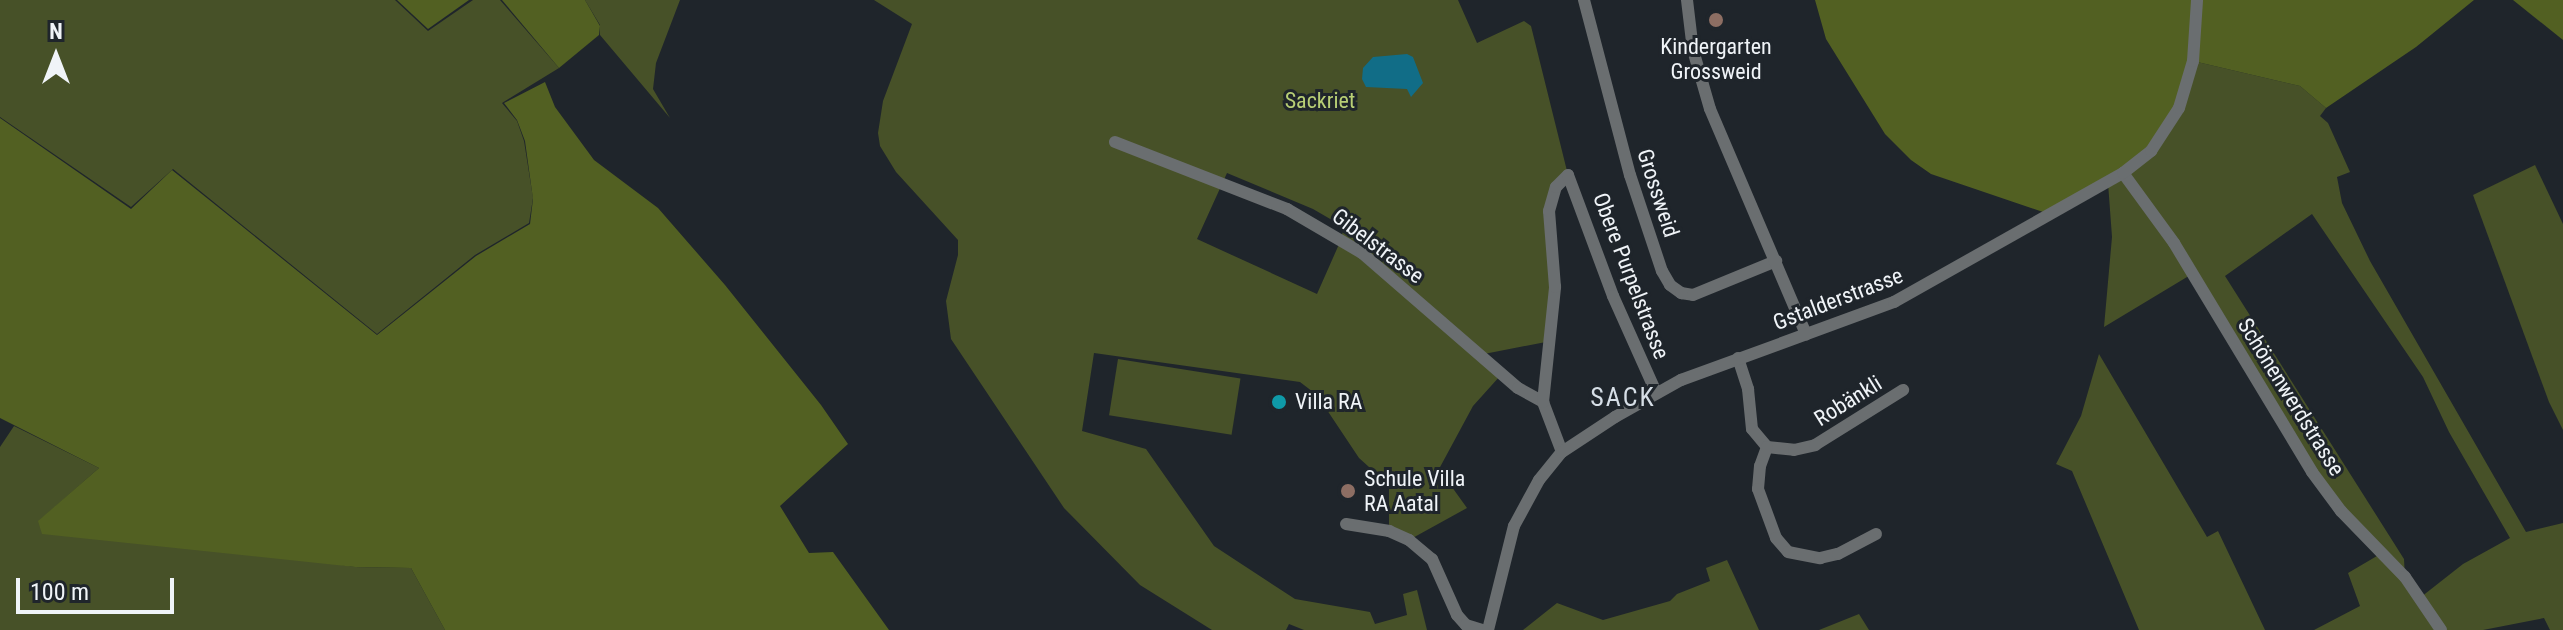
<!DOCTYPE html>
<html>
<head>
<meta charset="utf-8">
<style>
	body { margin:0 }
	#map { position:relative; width:2563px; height:630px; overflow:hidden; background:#1f252b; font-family:"Roboto Condensed",sans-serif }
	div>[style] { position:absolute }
	.green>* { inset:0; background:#475128; transform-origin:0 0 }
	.forest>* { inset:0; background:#526022 }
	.water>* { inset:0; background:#116d87 }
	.minor>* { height:12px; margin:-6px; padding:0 6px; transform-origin:6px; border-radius:6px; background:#6a6e70 }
	.dots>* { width:22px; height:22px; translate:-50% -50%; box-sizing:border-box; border:4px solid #1f252b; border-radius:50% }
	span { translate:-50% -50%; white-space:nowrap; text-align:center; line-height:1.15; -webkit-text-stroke:6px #1f252b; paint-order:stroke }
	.poi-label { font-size:22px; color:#f0f4f8 }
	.left { translate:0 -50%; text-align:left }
	.park-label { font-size:22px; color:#b8cf75 }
	.street-label { font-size:22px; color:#f0f4f8 }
	.quarter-label { font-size:26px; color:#d6dee6; letter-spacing:2px }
	.north { position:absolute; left:16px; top:16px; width:80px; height:80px; -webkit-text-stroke:6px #1f252b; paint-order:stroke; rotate:0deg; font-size:22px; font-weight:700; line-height:32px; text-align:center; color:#f0f4f8 }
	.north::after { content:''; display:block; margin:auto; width:28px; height:36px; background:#f0f4f8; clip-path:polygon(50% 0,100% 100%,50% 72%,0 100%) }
	.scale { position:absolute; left:16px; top:578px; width:158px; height:36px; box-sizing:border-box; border:4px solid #f0f4f8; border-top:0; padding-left:10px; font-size:24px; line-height:28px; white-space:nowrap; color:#f0f4f8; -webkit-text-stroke:6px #1f252b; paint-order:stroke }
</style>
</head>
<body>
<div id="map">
	<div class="green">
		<i style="clip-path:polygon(0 0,395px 0,428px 31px,473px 0,500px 0,559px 68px,502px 103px,517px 121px,524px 141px,533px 198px,529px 223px,475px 255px,377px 334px,173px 169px,131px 207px,0 117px)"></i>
		<i style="clip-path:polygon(585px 0,680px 0,656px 63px,653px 89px,670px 118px,600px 35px,600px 25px)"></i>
		<i style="clip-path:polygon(874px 0,1458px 0,1477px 43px,1524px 21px,1531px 26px,1568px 175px,1553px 195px,1551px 341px,1484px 354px,1342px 235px,1344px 227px,1313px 209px,1227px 173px,1197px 239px,1317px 294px,1340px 242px,1500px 376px,1473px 406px,1439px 469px,1467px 508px,1409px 540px,1389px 531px,1389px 485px,1359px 458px,1317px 395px,1300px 382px,1094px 353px,1082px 431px,1146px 449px,1214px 546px,1295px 599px,1370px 612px,1375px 624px,1407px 615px,1403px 594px,1417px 590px,1427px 630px,1304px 630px,1289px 624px,1286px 630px,1212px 630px,1140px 585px,1064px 508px,951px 339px,946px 301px,958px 255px,958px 240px,896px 172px,880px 146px,878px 133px,883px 101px,912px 24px)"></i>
		<i style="clip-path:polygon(evenodd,2193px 61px,2300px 86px,2326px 108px,2320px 116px,2328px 123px,2350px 172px,2337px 177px,2342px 203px,2370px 261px,2526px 532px,2563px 523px,2563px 630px,2550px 630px,2544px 618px,2483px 630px,2314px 630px,2360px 606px,2348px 573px,2382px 553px,2341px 511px,2192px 274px,2104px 327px,2112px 237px,2108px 183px,2193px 61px,2312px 214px,2423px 377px,2449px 432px,2510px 538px,2463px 564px,2421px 597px,2405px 577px,2404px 559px,2225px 276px,2312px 214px)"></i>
		<i style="clip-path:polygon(2535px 165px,2563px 224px,2563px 430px,2549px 402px,2473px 195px)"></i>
		<i style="clip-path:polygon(2099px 354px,2207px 537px,2218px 531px,2265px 630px,2139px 630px,2072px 471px,2056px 464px,2081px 416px)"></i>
		<i style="left:1118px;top:359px;width:124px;height:57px;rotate:9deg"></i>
		<i style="clip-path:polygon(14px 426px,99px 468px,39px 521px,355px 567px,411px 568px,445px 630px,0 630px,0 447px)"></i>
		<i style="clip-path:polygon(1727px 560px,1759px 630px,1523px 630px,1557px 603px,1603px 620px,1670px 601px,1677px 594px,1710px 581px,1706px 568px)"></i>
		<i style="clip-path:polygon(1859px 614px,1869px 630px,1819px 630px)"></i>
	</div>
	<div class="forest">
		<i style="clip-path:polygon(397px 0,469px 0,428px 29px)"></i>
		<i style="clip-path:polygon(502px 0,585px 0,600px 26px,599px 35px,559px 68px)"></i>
		<i style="clip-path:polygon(1815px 0,2474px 0,2416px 47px,2326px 108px,2300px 86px,2193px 61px,2187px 90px,2151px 151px,2049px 214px,1931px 174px,1911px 160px,1885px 134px,1826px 39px)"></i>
		<i style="clip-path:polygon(2513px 0,2563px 0,2563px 40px)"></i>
		<i style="clip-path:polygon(545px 82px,555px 107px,594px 160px,658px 208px,725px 285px,821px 405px,848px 444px,780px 506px,809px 553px,833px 552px,889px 630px,445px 630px,411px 568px,355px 567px,42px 534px,38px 521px,99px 468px,0 418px,0 118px,131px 209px,172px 170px,377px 335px,476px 256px,530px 224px,533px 199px,525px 141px,517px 120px,504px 103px)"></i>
	</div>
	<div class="water">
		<i style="clip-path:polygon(1407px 54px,1413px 57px,1423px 83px,1411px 97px,1407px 89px,1366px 87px,1362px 79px,1363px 68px,1373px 57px)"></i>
	</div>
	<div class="minor">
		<i style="left:1584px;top:0;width:181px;rotate:75.3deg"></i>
		<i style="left:1630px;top:175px;width:101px;rotate:71.6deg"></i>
		<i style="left:1662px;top:271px;width:16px;rotate:60deg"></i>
		<i style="left:1670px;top:285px;width:14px;rotate:36deg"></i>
		<i style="left:1681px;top:293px;width:12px;rotate:9deg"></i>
		<i style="left:1693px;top:295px;width:90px;rotate:-22.3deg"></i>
		<i style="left:1687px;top:0;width:50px;rotate:83.2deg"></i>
		<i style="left:1693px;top:50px;width:61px;rotate:73.9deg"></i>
		<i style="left:1710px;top:109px;width:245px;rotate:66.9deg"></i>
		<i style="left:1115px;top:142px;width:185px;rotate:21.3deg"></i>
		<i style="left:1287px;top:209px;width:87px;rotate:30.4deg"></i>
		<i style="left:1362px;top:253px;width:206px;rotate:40.9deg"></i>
		<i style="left:1518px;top:388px;width:29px;rotate:29deg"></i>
		<i style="left:1543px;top:402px;width:53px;rotate:69.2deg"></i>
		<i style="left:2123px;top:173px;width:87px;rotate:53.9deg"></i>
		<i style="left:2174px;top:243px;width:267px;rotate:58.9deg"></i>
		<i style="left:2312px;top:472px;width:49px;rotate:53.4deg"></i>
		<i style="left:2341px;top:511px;width:92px;rotate:45.9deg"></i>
		<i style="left:2405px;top:577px;width:64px;rotate:55.8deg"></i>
		<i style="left:1738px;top:358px;width:33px;rotate:72deg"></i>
		<i style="left:1748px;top:389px;width:40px;rotate:84.3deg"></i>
		<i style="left:1752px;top:429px;width:23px;rotate:50deg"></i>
		<i style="left:1767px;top:447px;width:27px;rotate:6deg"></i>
		<i style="left:1794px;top:450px;width:22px;rotate:-13deg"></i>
		<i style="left:1815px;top:445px;width:104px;rotate:-32deg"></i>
		<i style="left:1543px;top:402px;width:116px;rotate:-84deg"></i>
		<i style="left:1555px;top:287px;width:76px;rotate:-94.5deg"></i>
		<i style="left:1549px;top:211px;width:25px;rotate:-74deg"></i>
		<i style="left:1556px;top:187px;width:17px;rotate:-45deg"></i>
		<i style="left:1568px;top:175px;width:129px;rotate:69.6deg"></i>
		<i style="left:1613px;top:296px;width:105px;rotate:65.9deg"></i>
		<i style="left:1767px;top:447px;width:20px;rotate:110deg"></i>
		<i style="left:1760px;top:466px;width:23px;rotate:95deg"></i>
		<i style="left:1758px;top:489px;width:52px;rotate:69.8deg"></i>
		<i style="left:1776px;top:538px;width:18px;rotate:49deg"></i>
		<i style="left:1788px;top:552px;width:33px;rotate:11deg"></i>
		<i style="left:1820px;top:558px;width:18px;rotate:-13deg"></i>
		<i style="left:1838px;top:554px;width:43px;rotate:-27.8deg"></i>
		<i style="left:1346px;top:524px;width:44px;rotate:9.2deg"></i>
		<i style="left:1389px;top:531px;width:22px;rotate:24deg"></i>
		<i style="left:1409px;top:540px;width:30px;rotate:40deg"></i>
		<i style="left:1432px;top:559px;width:61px;rotate:65.9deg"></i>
		<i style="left:1457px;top:615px;width:13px;rotate:48deg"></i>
		<i style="left:1466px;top:625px;width:17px;rotate:17deg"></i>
		<i style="left:1488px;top:630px;width:107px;rotate:-76deg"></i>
		<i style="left:1514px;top:526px;width:52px;rotate:-61.5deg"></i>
		<i style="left:1539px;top:480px;width:36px;rotate:-51deg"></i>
		<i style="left:1562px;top:452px;width:64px;rotate:-33.4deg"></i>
		<i style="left:1615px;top:417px;width:76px;rotate:-29.3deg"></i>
		<i style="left:1681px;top:380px;width:227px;rotate:-20.1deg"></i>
		<i style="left:1894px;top:302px;width:263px;rotate:-29.4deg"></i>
		<i style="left:2123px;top:173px;width:36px;rotate:-38deg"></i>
		<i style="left:2151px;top:151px;width:51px;rotate:-56.9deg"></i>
		<i style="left:2179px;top:108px;width:49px;rotate:-73.4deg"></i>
		<i style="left:2193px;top:61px;width:61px;rotate:-86.2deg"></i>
	</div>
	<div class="dots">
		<i style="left:1716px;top:20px;background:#8d6e63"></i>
		<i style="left:1279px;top:402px;background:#0f9aa8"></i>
		<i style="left:1348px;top:491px;background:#8d6e63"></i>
	</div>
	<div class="poi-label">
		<span style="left:1716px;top:59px">Kindergarten<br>Grossweid</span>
		<span class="left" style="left:1295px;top:402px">Villa RA</span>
		<span class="left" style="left:1364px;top:491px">Schule Villa<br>RA Aatal</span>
	</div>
	<div class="park-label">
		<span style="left:1320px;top:101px">Sackriet</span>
	</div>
	<div class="street-label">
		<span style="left:1658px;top:193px;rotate:72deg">Grossweid</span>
		<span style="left:1378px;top:246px;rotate:37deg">Gibelstrasse</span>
		<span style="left:1631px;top:276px;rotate:69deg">Obere Purpelstrasse</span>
		<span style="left:1838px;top:299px;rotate:-21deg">Gstalderstrasse</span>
		<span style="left:2291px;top:397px;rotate:58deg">Schönenwerdstrasse</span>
		<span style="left:1848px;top:401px;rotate:-32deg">Robänkli</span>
	</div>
	<div class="quarter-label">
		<span style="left:1623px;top:398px">SACK</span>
	</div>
	<div class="north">N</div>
	<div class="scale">100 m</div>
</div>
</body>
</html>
